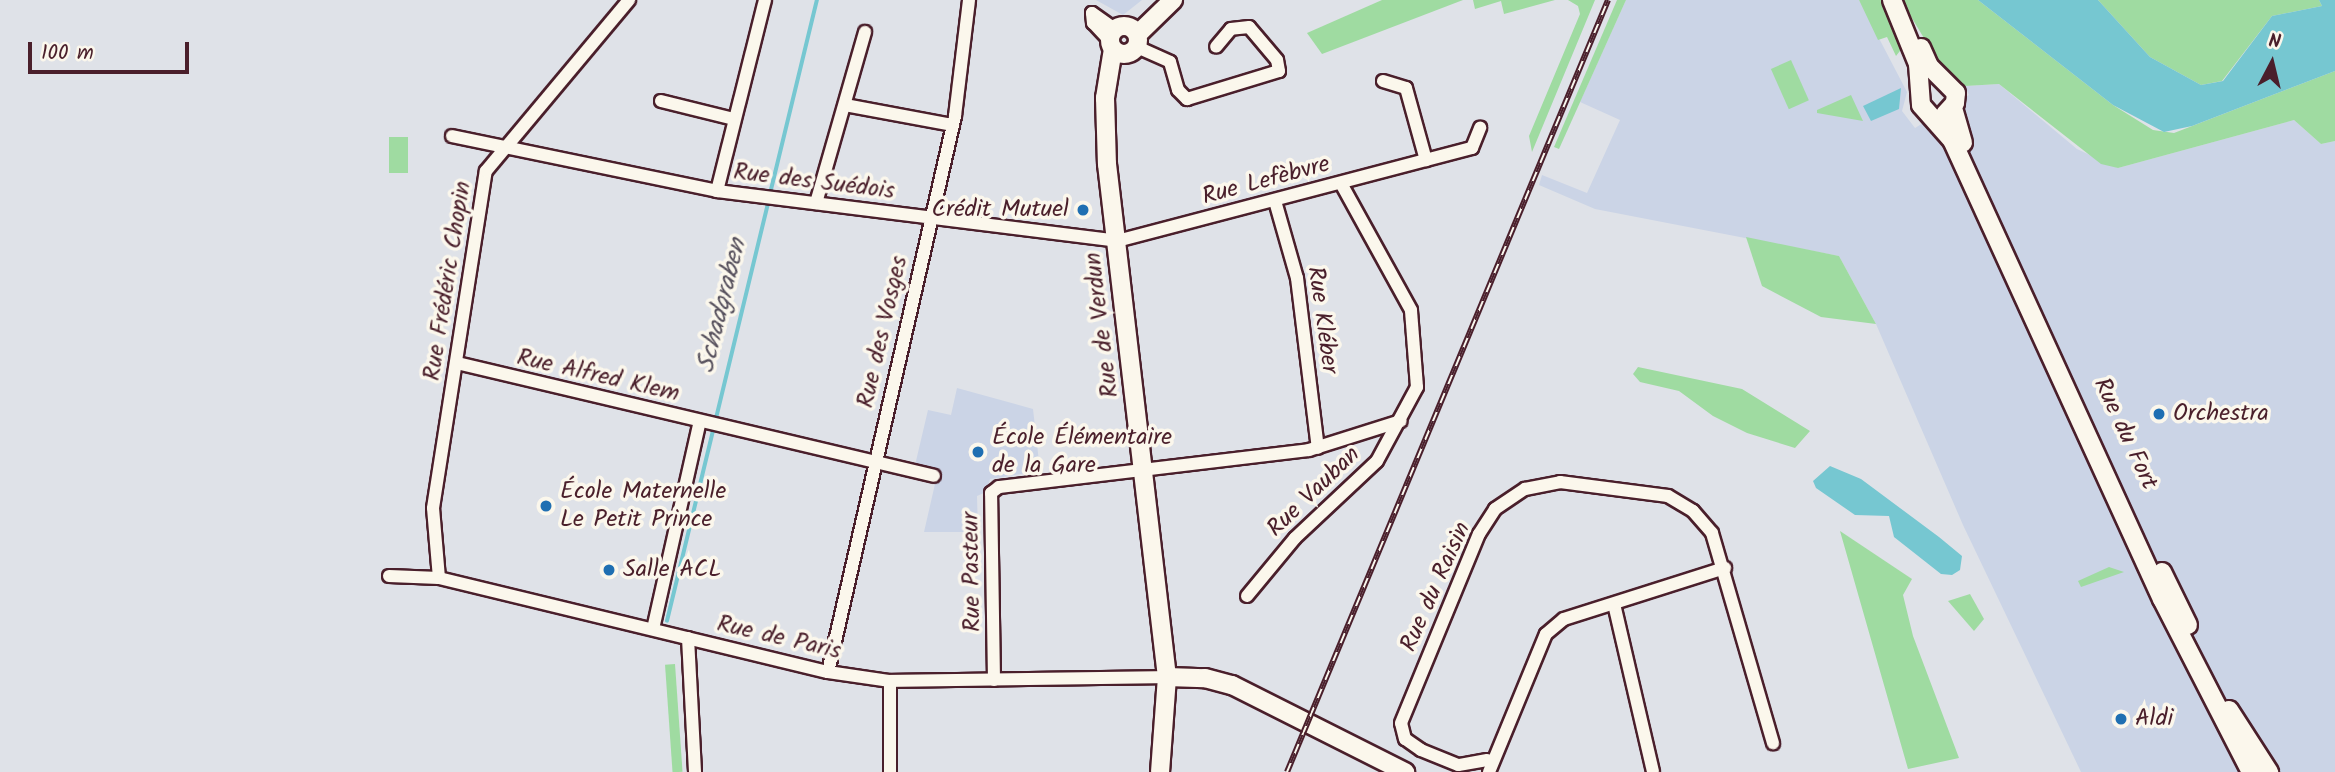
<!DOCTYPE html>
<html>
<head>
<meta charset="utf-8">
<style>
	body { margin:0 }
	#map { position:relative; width:2335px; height:772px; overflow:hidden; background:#dfe2e8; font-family:Kalam,sans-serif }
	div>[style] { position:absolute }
	.built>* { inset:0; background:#cbd4e6 }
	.green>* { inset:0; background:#9fdba1; transform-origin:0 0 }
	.water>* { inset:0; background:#76c7d1 }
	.stream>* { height:3.5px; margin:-1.75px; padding:0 1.75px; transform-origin:1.75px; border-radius:1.75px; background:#76c7d1 }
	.roads { filter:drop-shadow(2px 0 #4a1f2b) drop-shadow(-2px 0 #4a1f2b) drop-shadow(0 2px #4a1f2b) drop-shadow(0 -2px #4a1f2b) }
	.street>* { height:12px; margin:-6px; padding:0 6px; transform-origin:6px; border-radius:6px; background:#fbf7ec }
	.secondary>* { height:18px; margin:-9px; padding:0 9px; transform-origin:9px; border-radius:9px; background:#fbf7ec }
	.secondary>.ring { margin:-9px; padding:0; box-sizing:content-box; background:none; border:18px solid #fbf7ec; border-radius:50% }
	.rail>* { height:6px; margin-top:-3px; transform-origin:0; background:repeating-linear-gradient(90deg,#fbf7ec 0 10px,#4a1f2b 0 20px); box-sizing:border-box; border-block:2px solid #4a1f2b }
	.dots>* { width:19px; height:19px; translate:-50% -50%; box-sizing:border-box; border:4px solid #fbf7ec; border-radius:50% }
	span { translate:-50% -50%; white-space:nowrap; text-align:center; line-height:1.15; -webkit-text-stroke:7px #fbf7ec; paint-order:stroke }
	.street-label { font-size:24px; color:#4a1f2b }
	.poi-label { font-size:24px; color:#4a1f2b }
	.right { translate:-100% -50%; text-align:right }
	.left { translate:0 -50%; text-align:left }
	.water-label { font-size:26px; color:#57515d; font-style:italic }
	.north { position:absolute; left:2237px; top:28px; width:70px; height:70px; -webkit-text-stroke:5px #fbf7ec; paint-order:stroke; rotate:7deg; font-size:19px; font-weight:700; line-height:28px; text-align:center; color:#4a1f2b }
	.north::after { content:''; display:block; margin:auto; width:24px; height:32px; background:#4a1f2b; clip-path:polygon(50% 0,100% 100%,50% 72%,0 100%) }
	.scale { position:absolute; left:28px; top:42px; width:161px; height:32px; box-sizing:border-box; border:4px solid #4a1f2b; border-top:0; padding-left:9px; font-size:21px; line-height:24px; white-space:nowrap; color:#4a1f2b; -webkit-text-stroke:5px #fbf7ec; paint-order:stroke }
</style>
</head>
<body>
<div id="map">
	<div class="built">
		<i style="clip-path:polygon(1096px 0,1142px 0,1123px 15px)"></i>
		<i style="clip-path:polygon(1626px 0,1859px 0,1907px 92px,1902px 111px,1915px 128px,1969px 95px,1965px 86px,1999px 84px,2077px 149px,2118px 168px,2294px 120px,2321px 144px,2335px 141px,2335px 772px,2081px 772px,1963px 525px,1876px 324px,1839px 256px,1595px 209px,1539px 185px,1542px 175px,1587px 193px,1620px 120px,1580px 102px)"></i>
		<i style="clip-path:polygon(957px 388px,1033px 409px,1040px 471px,990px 479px,986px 492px,977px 496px,978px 532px,924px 532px,935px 484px,912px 478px,928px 410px,951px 415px)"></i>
	</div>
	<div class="green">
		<i style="clip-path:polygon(1382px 0,1463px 0,1322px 54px,1307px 33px)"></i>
		<i style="clip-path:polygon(1473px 0,1555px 0,1504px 14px,1501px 1px,1475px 9px)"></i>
		<i style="clip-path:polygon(1568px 0,1595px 0,1532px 152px,1529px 136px,1580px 14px,1578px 6px)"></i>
		<i style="clip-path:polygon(1617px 0,1626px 0,1559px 149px,1554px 147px)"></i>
		<i style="clip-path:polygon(1859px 0,1888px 0,1903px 47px,1896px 56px,1887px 37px,1878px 40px)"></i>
		<i style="clip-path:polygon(1901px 0,1978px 0,2113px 105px,2153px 130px,2174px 133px,2335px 71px,2335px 141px,2321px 144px,2294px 120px,2118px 168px,2101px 164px,1999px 84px,1965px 86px,1942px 68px)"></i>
		<i style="clip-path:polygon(2098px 0,2319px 0,2322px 6px,2272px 16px,2222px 81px,2201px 85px,2150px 57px)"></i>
		<i style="left:1791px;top:60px;width:44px;height:22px;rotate:66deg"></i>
		<i style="clip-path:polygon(1851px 95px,1863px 121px,1817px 113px,1817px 110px)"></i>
		<i style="left:389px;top:137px;width:19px;height:36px"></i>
		<i style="clip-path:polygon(1746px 237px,1839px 256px,1876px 324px,1821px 317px,1762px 286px)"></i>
		<i style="clip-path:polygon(1638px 367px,1742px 389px,1810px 431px,1795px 448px,1747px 433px,1713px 416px,1679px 391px,1640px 382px,1633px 374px)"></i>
		<i style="clip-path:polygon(1840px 531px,1912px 579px,1903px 595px,1913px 636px,1959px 758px,1908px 769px)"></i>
		<i style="clip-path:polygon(2109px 567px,2124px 572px,2081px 587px,2078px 581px)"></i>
		<i style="clip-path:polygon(1970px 594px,1984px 619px,1974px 631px,1948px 601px)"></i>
		<i style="left:675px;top:664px;width:108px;height:10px;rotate:86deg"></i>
	</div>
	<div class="water">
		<i style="clip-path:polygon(1978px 0,2098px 0,2150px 57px,2201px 85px,2223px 81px,2272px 16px,2322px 6px,2319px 0,2335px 0,2335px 71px,2192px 126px,2164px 132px,2113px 105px)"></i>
		<i style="clip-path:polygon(1901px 88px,1899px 109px,1871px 121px,1863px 106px)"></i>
		<i style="clip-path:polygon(1830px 466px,1861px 479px,1939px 537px,1962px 556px,1960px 570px,1952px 575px,1941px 574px,1894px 537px,1889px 516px,1855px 515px,1816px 488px,1813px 481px)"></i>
	</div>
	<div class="stream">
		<i style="left:770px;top:194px;width:200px;rotate:-76.4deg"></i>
		<i style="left:667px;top:621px;width:431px;rotate:-76.4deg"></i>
	</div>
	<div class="roads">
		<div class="street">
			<i style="left:1110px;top:41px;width:25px;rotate:-133deg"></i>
			<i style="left:1093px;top:23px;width:10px;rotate:-96deg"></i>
			<i style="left:1092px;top:13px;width:28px;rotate:35deg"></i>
			<i style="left:1137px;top:47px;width:36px;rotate:24deg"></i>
			<i style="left:1170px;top:62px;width:29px;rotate:74deg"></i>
			<i style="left:1178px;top:90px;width:13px;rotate:45deg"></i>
			<i style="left:1187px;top:99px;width:96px;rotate:-16.9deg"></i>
			<i style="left:1279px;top:71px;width:11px;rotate:-100deg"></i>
			<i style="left:1277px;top:60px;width:43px;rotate:-130.3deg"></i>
			<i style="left:1249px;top:27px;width:18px;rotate:174deg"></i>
			<i style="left:1231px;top:29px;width:23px;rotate:130deg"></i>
			<i style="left:1383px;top:81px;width:24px;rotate:17deg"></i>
			<i style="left:1406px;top:88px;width:75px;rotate:74.5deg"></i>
			<i style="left:661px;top:101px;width:75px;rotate:13.9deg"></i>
			<i style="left:845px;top:105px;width:110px;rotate:10.5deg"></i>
			<i style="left:452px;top:136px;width:271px;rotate:11.7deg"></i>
			<i style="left:717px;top:191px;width:403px;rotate:7.1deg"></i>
			<i style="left:1117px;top:241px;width:367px;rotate:-14.7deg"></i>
			<i style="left:1472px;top:148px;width:22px;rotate:-68deg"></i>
			<i style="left:717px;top:191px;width:197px;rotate:-75.9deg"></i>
			<i style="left:1275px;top:201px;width:80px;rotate:74.1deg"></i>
			<i style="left:1297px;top:278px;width:171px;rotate:83deg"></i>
			<i style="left:816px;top:203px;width:178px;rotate:-74deg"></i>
			<i style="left:457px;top:363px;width:490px;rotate:13.3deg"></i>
			<i style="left:389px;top:576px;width:50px;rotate:2.3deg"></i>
			<i style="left:439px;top:578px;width:400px;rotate:13.6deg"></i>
			<i style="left:828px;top:672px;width:63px;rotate:8.3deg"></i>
			<i style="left:890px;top:681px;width:277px;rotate:-0.8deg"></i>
			<i style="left:439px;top:578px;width:70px;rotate:-94.9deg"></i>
			<i style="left:433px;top:508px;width:341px;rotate:-81.1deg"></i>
			<i style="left:486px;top:171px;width:223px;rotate:-50.1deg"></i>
			<i style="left:1247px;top:596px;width:75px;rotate:-50.4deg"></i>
			<i style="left:1295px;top:538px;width:112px;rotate:-43.2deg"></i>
			<i style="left:1377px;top:461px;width:84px;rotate:-61.6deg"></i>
			<i style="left:1417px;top:387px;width:77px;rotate:-94.5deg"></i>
			<i style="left:1411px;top:310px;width:145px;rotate:-118.9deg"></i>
			<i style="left:1614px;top:604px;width:172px;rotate:76.9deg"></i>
			<i style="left:653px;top:629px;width:213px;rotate:-77.3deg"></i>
			<i style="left:688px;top:638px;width:134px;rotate:87deg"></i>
			<i style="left:828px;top:672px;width:570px;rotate:-77.13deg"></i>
			<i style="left:955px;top:116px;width:117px;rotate:-83.1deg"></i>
			<i style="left:994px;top:680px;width:187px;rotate:-90.9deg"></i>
			<i style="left:991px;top:493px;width:10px;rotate:-37deg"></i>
			<i style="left:999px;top:487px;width:312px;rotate:-6.8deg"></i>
			<i style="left:1309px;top:450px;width:96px;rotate:-17.5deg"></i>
			<i style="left:890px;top:681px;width:91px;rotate:90deg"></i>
			<i style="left:1487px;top:760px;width:29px;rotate:170deg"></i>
			<i style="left:1458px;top:765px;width:40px;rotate:-158deg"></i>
			<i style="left:1421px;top:750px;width:19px;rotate:-145deg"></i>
			<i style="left:1405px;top:739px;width:16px;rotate:-104deg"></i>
			<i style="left:1401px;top:723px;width:204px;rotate:-67.6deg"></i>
			<i style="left:1479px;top:534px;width:30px;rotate:-57deg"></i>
			<i style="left:1495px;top:509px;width:36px;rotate:-34deg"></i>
			<i style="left:1525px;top:489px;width:36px;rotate:-11deg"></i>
			<i style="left:1560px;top:482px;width:109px;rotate:7.4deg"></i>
			<i style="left:1668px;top:496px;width:29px;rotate:31deg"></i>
			<i style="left:1693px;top:511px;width:29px;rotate:49deg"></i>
			<i style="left:1712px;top:533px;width:219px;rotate:73.8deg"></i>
			<i style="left:1489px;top:772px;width:149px;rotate:-67.6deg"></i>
			<i style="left:1546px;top:634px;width:23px;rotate:-40deg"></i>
			<i style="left:1564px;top:619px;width:169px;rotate:-17.6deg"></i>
		</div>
		<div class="secondary">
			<i style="left:1892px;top:0;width:69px;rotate:67.9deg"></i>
			<i style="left:1918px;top:64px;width:41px;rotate:85.8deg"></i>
			<i style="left:1921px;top:105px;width:47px;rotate:48.5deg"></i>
			<i style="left:1952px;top:140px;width:505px;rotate:65.42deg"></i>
			<i style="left:2162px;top:599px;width:195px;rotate:62.8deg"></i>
			<i class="ring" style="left:1110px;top:26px;width:10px;height:10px"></i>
			<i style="left:1138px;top:34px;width:49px;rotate:-44.2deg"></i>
			<i style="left:1921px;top:48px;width:20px;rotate:66deg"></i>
			<i style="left:1929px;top:66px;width:38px;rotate:45deg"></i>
			<i style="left:1956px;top:93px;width:10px;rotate:96deg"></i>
			<i style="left:1955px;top:103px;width:15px;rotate:132deg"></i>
			<i style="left:1113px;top:49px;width:50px;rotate:99.3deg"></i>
			<i style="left:1105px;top:98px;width:66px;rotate:88.3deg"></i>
			<i style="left:1107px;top:164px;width:516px;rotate:83.33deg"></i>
			<i style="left:1167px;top:677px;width:95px;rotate:94.2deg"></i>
			<i style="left:1953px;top:108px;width:36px;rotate:74deg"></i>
			<i style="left:2162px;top:572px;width:59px;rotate:63.9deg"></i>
			<i style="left:1167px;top:677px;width:38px;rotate:2deg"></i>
			<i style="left:1205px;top:678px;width:28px;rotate:15deg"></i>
			<i style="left:1232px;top:685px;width:194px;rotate:26.7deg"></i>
			<i style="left:2229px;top:710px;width:74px;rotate:57.2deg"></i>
		</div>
	</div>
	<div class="rail">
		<i style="left:1287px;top:772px;width:836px;rotate:-67.42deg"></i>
	</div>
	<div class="dots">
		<i style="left:1083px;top:210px;background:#1f6fb2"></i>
		<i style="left:2159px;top:414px;background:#1f6fb2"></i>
		<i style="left:978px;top:452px;background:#1f6fb2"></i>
		<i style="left:546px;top:506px;background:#1f6fb2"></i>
		<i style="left:609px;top:570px;background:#1f6fb2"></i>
		<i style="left:2121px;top:719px;background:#1f6fb2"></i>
	</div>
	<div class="street-label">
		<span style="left:1266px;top:181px;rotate:-15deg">Rue Lefèbvre</span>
		<span style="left:814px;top:182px;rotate:7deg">Rue des Suédois</span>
		<span style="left:448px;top:281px;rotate:-81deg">Rue Frédéric Chopin</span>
		<span style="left:1322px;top:320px;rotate:82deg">Rue Kléber</span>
		<span style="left:1102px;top:325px;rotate:-97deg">Rue de Verdun</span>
		<span style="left:883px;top:332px;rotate:-77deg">Rue des Vosges</span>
		<span style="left:598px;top:376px;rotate:13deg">Rue Alfred Klem</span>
		<span style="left:2125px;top:434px;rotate:65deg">Rue du Fort</span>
		<span style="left:1314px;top:492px;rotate:-44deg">Rue Vauban</span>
		<span style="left:972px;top:572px;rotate:-91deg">Rue Pasteur</span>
		<span style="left:1436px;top:587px;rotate:-66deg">Rue du Raisin</span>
		<span style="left:779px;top:638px;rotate:13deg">Rue de Paris</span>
	</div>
	<div class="poi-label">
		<span class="right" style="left:1069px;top:210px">Crédit Mutuel</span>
		<span class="left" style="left:2173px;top:414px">Orchestra</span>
		<span class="left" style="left:992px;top:452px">École Élémentaire<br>de la Gare</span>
		<span class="left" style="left:560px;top:506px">École Maternelle<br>Le Petit Prince</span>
		<span class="left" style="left:623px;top:570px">Salle ACL</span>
		<span class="left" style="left:2135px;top:719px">Aldi</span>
	</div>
	<div class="water-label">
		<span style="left:723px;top:306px;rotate:-76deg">Schadgraben</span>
	</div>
	<div class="north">N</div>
	<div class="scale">100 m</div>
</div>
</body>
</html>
